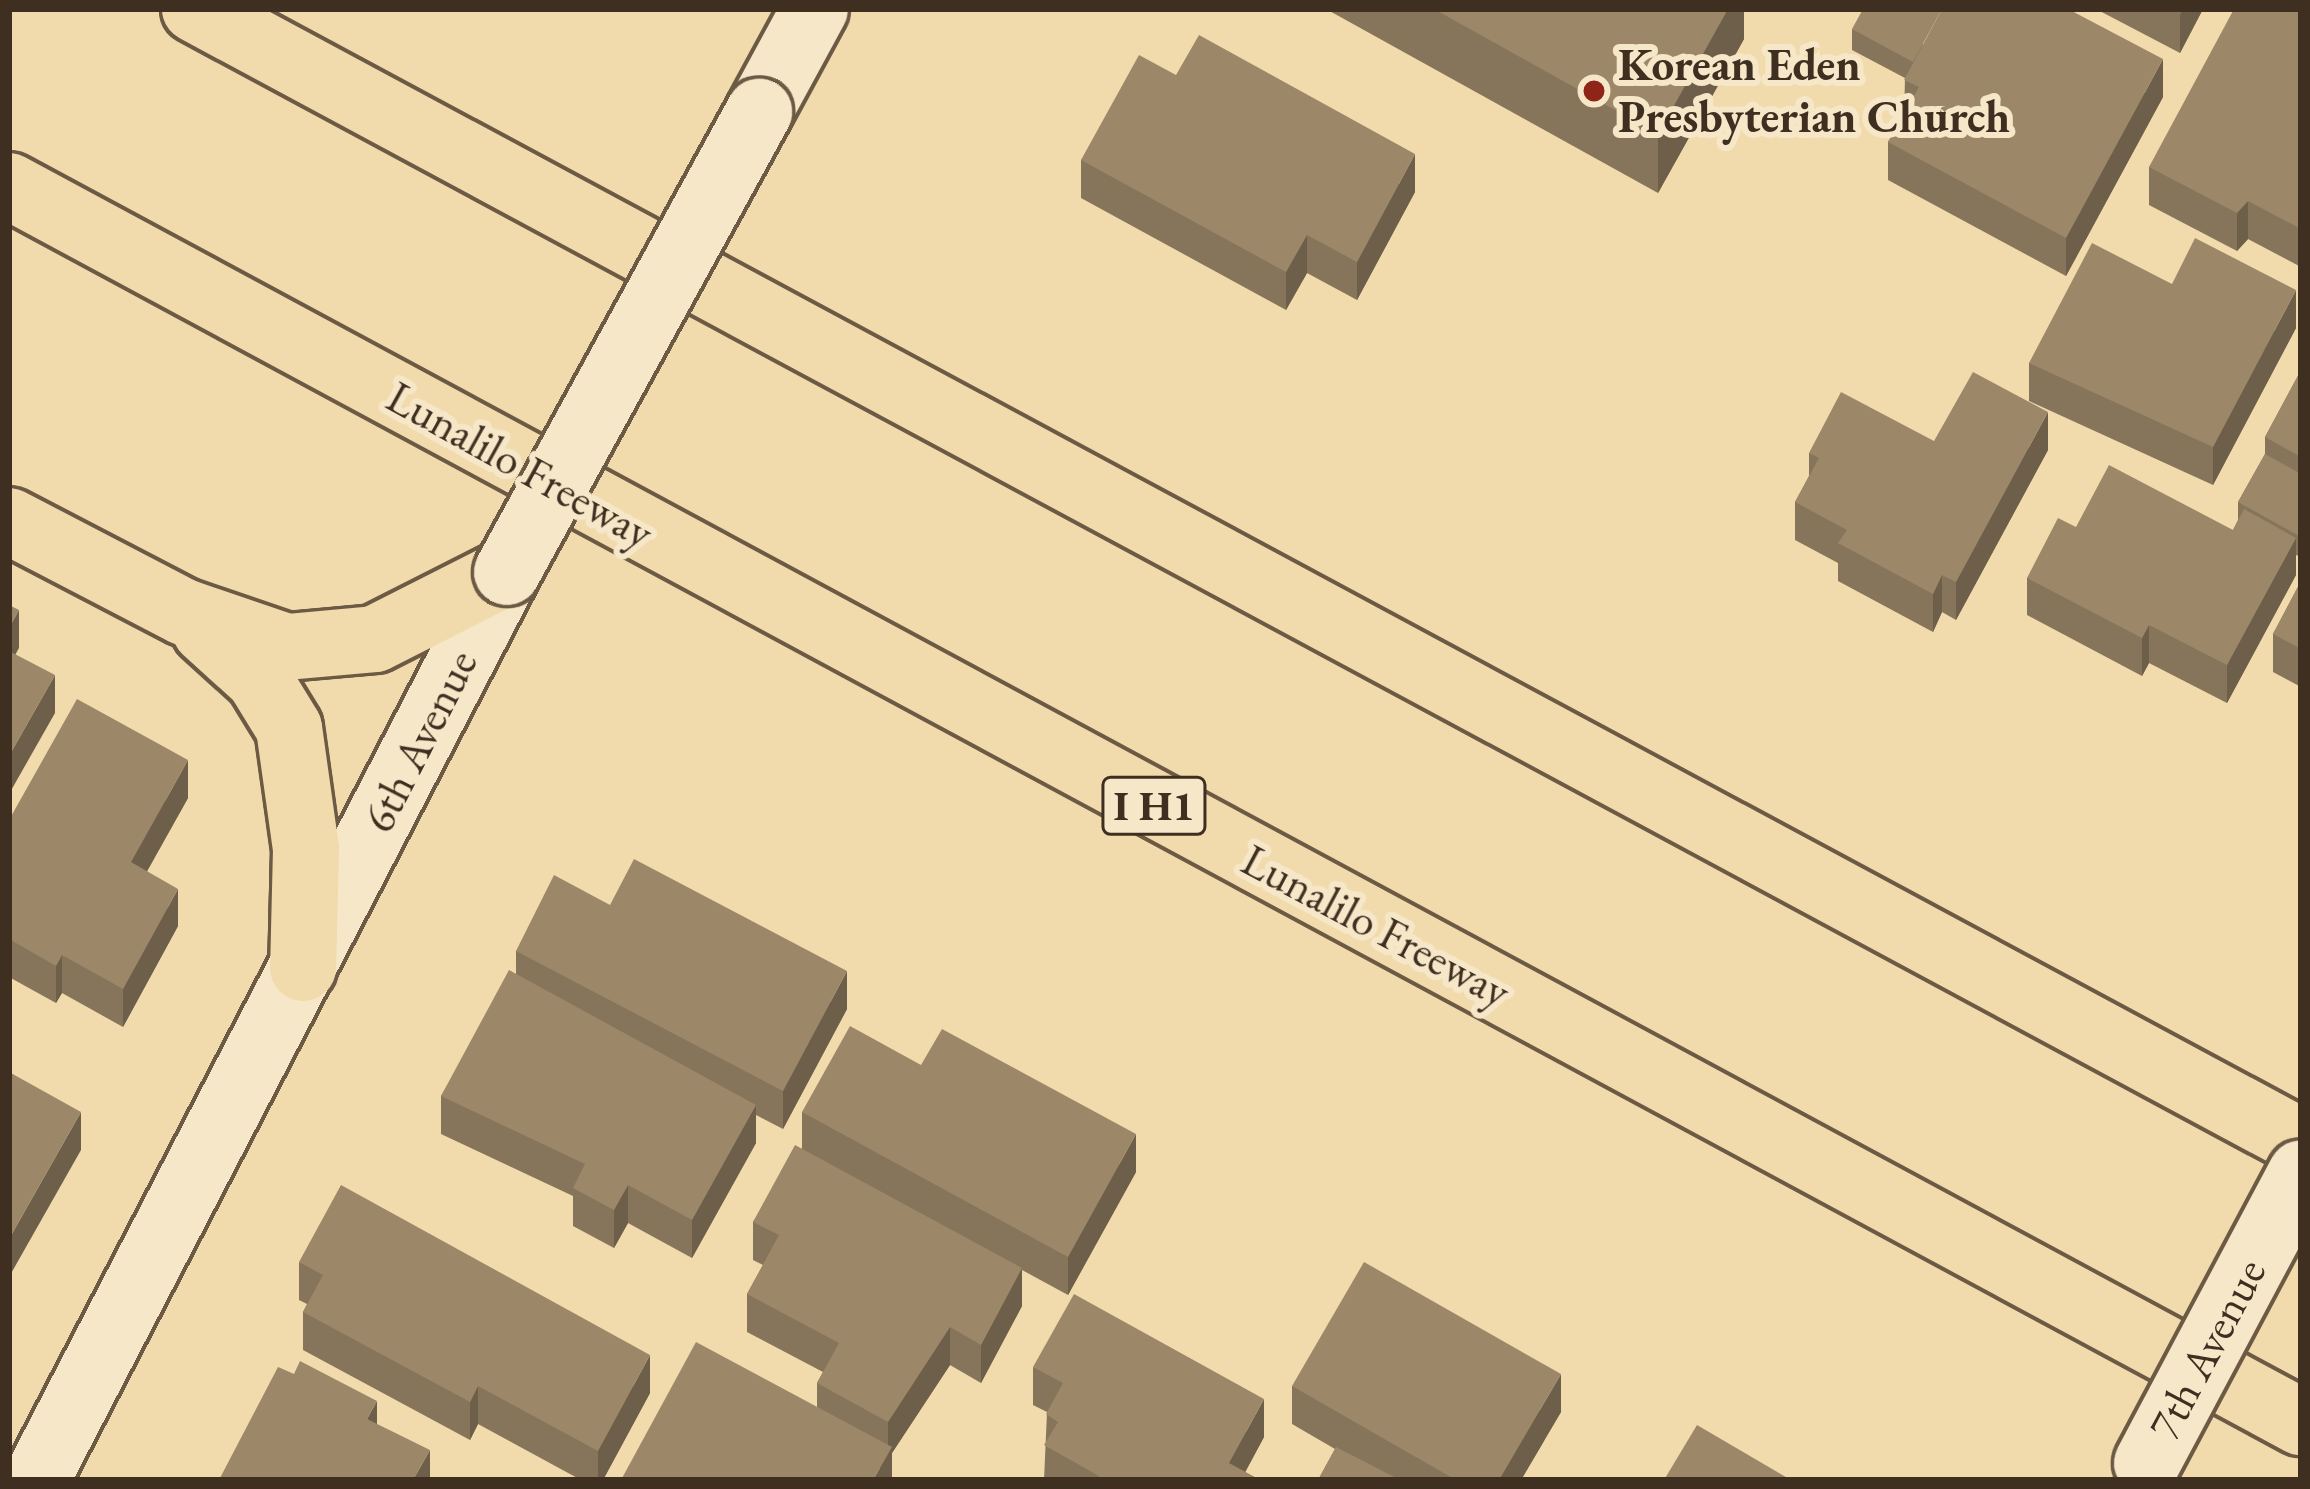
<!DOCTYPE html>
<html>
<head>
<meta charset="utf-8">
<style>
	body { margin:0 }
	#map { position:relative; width:2310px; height:1489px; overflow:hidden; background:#f1daac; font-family:"EB Garamond",serif }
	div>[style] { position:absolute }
	.roads { filter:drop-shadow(3px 0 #6c5a44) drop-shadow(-3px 0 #6c5a44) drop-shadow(0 3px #6c5a44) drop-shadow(0 -3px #6c5a44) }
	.tertiary>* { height:66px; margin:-33px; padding:0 33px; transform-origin:33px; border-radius:33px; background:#f6e7c9 }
	.motorway>* { height:66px; margin:-33px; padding:0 33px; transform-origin:33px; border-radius:33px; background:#f1daac }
	.bridges { filter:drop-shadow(3px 0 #6c5a44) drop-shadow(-3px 0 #6c5a44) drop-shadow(0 3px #6c5a44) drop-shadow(0 -3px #6c5a44) }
	.minor-bridge>* { height:66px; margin:-33px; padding:0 33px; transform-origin:33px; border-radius:33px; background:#f6e7c9 }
	.tertiary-bridge>* { height:66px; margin:-33px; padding:0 33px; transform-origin:33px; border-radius:33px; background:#f6e7c9 }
	.wall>* { inset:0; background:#86755a }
	.shaded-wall>* { inset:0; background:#6d5f4a }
	.building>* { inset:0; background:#9c8869 }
	.dots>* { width:33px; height:33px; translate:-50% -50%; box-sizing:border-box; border:6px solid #f6e7c9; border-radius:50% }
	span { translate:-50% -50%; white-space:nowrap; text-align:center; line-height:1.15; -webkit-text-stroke:12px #f6e7c9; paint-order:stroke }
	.shield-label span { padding:3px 9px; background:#f6e7c9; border:3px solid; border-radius:9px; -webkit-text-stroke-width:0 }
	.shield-label { font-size:42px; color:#3f2f21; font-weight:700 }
	.poi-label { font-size:45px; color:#3f2f21; font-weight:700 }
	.left { translate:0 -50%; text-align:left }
	.street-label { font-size:45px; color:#3f2f21 }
	.frame { position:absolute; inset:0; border:12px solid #3f2f21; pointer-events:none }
</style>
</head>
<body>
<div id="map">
	<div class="roads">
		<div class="tertiary">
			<i style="left:759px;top:112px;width:117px;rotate:-61.5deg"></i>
			<i style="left:36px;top:1480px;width:1023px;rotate:-62.58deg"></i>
		</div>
		<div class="motorway">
			<i style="left:195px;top:9px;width:2391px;rotate:28.28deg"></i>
			<i style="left:9px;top:186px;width:2604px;rotate:28.34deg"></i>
			<i style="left:9px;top:521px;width:197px;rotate:27.5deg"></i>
			<i style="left:184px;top:612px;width:109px;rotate:18.8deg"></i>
			<i style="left:287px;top:647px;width:88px;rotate:-5.2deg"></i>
			<i style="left:375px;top:639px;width:148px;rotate:-26.9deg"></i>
			<i style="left:205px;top:630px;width:73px;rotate:42.2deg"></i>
			<i style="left:259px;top:679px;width:57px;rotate:58.5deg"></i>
			<i style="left:289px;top:728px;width:122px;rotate:82deg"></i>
			<i style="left:306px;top:849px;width:119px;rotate:91.4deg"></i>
		</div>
	</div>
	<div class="bridges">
		<div class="minor-bridge">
			<i style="left:2147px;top:1463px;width:328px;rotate:-62deg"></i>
		</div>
		<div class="tertiary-bridge">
			<i style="left:507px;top:572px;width:525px;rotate:-61.28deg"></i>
		</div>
	</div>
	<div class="wall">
		<i style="clip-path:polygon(1326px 9px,1744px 9px,1744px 39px,1658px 193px)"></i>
		<i style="clip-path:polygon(2096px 9px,2203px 9px,2180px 53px)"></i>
		<i style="clip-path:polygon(2301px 9px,2301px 267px,2248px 239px,2237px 251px,2149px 205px,2149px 167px)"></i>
		<i style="clip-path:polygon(1852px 29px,2163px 97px,2066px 276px,1888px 180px,1888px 142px,1904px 115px,1905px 78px,1852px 50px)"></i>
		<i style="clip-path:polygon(1176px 75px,1415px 192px,1357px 300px,1307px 273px,1286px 310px,1081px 198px,1081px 160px)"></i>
		<i style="clip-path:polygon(2296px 328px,2213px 485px,2029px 401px,2029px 363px)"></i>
		<i style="clip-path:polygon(2301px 370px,2301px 557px,2296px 555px,2296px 575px,2227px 703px,2149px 663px,2142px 676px,2027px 615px,2027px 578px,2076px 527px,2233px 530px,2238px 520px,2238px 502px,2265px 454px,2265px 437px)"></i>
		<i style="clip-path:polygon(1934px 441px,2048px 450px,1956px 620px,1942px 612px,1933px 632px,1838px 581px,1838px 563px,1795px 540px,1795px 502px,1809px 476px,1809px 453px)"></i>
		<i style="clip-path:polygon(2301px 581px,2301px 687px,2273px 672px,2273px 634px)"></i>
		<i style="clip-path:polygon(188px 798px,147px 871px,178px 926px,123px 1027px,62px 993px,56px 1003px,9px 977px,9px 820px)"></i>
		<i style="clip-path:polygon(610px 905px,847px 1009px,783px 1129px,756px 1115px,756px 1143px,692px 1258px,628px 1223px,614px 1248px,573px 1226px,573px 1196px,441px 1134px,441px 1096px,516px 974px,516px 951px)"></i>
		<i style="clip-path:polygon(921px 1065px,1136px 1172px,1068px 1295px,1022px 1270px,1022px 1306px,981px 1383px,950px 1365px,892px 1453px,892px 1480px,817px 1407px,817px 1383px,823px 1372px,747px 1332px,747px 1294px,763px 1265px,753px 1260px,753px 1222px,802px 1148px,802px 1112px)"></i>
		<i style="clip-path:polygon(299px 1262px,650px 1393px,603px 1480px,581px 1480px,478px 1424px,470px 1440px,303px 1350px,303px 1312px,307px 1304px,299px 1300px)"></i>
		<i style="clip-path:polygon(1033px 1367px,1264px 1437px,1245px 1472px,1260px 1480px,1044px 1480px,1047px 1412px,1033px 1405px)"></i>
		<i style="clip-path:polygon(1292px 1386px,1561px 1412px,1521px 1480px,1318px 1480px,1335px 1449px,1292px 1424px)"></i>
	</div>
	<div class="shaded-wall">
		<i style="clip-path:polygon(1728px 9px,1744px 9px,1744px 39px,1658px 193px,1658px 134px)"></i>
		<i style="clip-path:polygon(2183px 9px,2203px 9px,2180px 53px,2180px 15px)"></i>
		<i style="clip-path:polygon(2163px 59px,2163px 97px,2066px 276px,2066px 238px)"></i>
		<i style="clip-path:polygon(1415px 154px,1415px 192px,1357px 300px,1357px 262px)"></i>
		<i style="clip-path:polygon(2248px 201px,2248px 239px,2237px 251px,2237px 213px)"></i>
		<i style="clip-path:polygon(1307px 235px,1307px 273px,1286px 310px,1286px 272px)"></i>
		<i style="clip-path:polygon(2296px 290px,2296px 328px,2213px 485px,2213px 447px)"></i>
		<i style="clip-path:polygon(2048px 412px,2048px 450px,1956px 620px,1956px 582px)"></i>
		<i style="clip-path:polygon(2296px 538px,2296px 575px,2227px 703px,2227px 665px)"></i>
		<i style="clip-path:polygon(1942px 575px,1942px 612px,1933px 632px,1933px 594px)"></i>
		<i style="clip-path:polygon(19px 610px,19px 648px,9px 666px,9px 628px)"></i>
		<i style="clip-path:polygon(2149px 625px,2149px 663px,2142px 676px,2142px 638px)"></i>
		<i style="clip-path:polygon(55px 675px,55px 713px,9px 794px,9px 756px)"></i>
		<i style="clip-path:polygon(188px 760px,188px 798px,131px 900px,131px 862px)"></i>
		<i style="clip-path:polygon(178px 889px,178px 926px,123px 1027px,123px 989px)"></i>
		<i style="clip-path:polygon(62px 955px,62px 993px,56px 1003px,56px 966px)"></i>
		<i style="clip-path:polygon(847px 971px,847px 1009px,783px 1129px,783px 1091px)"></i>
		<i style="clip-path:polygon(756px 1105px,756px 1143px,692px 1258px,692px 1220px)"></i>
		<i style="clip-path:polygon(81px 1112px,81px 1150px,9px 1277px,9px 1239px)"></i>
		<i style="clip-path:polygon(1136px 1134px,1136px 1172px,1068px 1295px,1068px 1257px)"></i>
		<i style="clip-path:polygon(628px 1185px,628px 1223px,614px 1248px,614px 1210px)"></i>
		<i style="clip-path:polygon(1022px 1268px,1022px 1306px,981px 1383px,981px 1345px)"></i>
		<i style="clip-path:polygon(950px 1327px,950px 1365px,892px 1453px,892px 1480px,873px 1480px,888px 1454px,888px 1422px)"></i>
		<i style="clip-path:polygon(650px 1355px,650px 1393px,603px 1480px,598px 1480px,598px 1451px)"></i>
		<i style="clip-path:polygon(1561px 1374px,1561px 1412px,1521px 1480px,1499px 1480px)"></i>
		<i style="clip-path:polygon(478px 1386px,478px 1424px,470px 1440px,470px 1402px)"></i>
		<i style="clip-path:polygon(1264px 1399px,1264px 1437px,1241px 1480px,1229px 1463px)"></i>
		<i style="clip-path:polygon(377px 1401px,377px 1439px,367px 1419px)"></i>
		<i style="clip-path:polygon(430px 1450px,430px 1480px,413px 1480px)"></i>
	</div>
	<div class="building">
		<i style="clip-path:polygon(1434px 9px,1728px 9px,1658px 134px)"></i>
		<i style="clip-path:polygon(1863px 9px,1942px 9px,1913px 62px,1852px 29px)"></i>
		<i style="clip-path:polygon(1942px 9px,2068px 9px,2163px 59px,2066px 238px,1888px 142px,1919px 87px,1904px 80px)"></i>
		<i style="clip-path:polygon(2234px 9px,2301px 9px,2301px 229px,2248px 201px,2237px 213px,2149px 167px)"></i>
		<i style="clip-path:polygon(1199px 35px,1415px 154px,1357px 262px,1307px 235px,1286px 272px,1081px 160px,1139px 55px,1176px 75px)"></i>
		<i style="clip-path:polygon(2195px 238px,2296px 290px,2213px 447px,2029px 363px,2092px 243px,2172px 284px)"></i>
		<i style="clip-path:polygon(2301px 370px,2301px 457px,2265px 437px)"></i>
		<i style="clip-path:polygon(1973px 372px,2048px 412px,1956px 582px,1942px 575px,1933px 594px,1838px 543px,1847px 530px,1795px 502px,1819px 458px,1809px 453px,1841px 392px,1934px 441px)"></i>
		<i style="clip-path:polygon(2265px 454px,2301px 474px,2301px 537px,2238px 502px)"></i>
		<i style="clip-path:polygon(2109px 465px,2233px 530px,2244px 509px,2296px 538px,2227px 665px,2149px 625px,2142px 638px,2027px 578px,2058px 518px,2076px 527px)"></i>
		<i style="clip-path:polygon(2301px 581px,2301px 649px,2273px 634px)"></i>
		<i style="clip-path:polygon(9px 605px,19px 610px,9px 628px)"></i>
		<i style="clip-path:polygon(9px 651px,55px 675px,9px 756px)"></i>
		<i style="clip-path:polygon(77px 699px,188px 760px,131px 862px,178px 889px,123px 989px,62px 955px,56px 966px,9px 939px,9px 820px)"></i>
		<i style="clip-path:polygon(634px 859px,847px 971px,783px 1091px,516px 951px,554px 875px,610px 905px)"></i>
		<i style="clip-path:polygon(509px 970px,756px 1105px,692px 1220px,628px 1185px,614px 1210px,573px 1188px,585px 1164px,441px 1096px)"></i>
		<i style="clip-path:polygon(850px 1026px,921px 1065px,942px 1029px,1136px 1134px,1068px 1257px,802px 1112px)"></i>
		<i style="clip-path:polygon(9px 1072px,81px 1112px,9px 1239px)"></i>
		<i style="clip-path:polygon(795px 1145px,1022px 1268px,981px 1345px,950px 1327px,888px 1422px,817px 1383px,839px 1343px,747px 1294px,779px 1235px,753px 1222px)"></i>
		<i style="clip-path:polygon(341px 1185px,650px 1355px,598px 1451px,478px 1386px,470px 1402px,303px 1312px,323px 1275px,299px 1262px)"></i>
		<i style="clip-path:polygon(1364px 1262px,1561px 1374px,1499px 1480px,1456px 1480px,1292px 1386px)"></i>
		<i style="clip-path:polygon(1074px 1294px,1264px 1399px,1229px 1463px,1260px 1480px,1097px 1480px,1099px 1476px,1044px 1445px,1058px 1422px,1046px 1414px,1063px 1383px,1033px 1367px)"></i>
		<i style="clip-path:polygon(696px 1342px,892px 1447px,873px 1480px,621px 1480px)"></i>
		<i style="clip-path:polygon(300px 1361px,377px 1401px,367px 1419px,430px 1450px,413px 1480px,224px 1480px,220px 1478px,278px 1367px,294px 1374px)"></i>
		<i style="clip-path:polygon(1697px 1425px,1791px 1480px,1664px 1480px)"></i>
		<i style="clip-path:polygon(1336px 1447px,1400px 1480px,1318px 1480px)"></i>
	</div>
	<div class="dots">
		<i style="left:1594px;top:91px;background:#8f2418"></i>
	</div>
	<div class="shield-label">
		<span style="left:1154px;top:806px">I H1</span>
	</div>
	<div class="poi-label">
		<span class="left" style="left:1618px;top:91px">Korean Eden<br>Presbyterian Church</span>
	</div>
	<div class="street-label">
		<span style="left:520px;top:465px;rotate:29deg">Lunalilo Freeway</span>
		<span style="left:420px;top:741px;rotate:-63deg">6th Avenue</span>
		<span style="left:1376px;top:926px;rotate:28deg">Lunalilo Freeway</span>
		<span style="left:2207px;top:1349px;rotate:-62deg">7th Avenue</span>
	</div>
	<div class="frame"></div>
</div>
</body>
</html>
